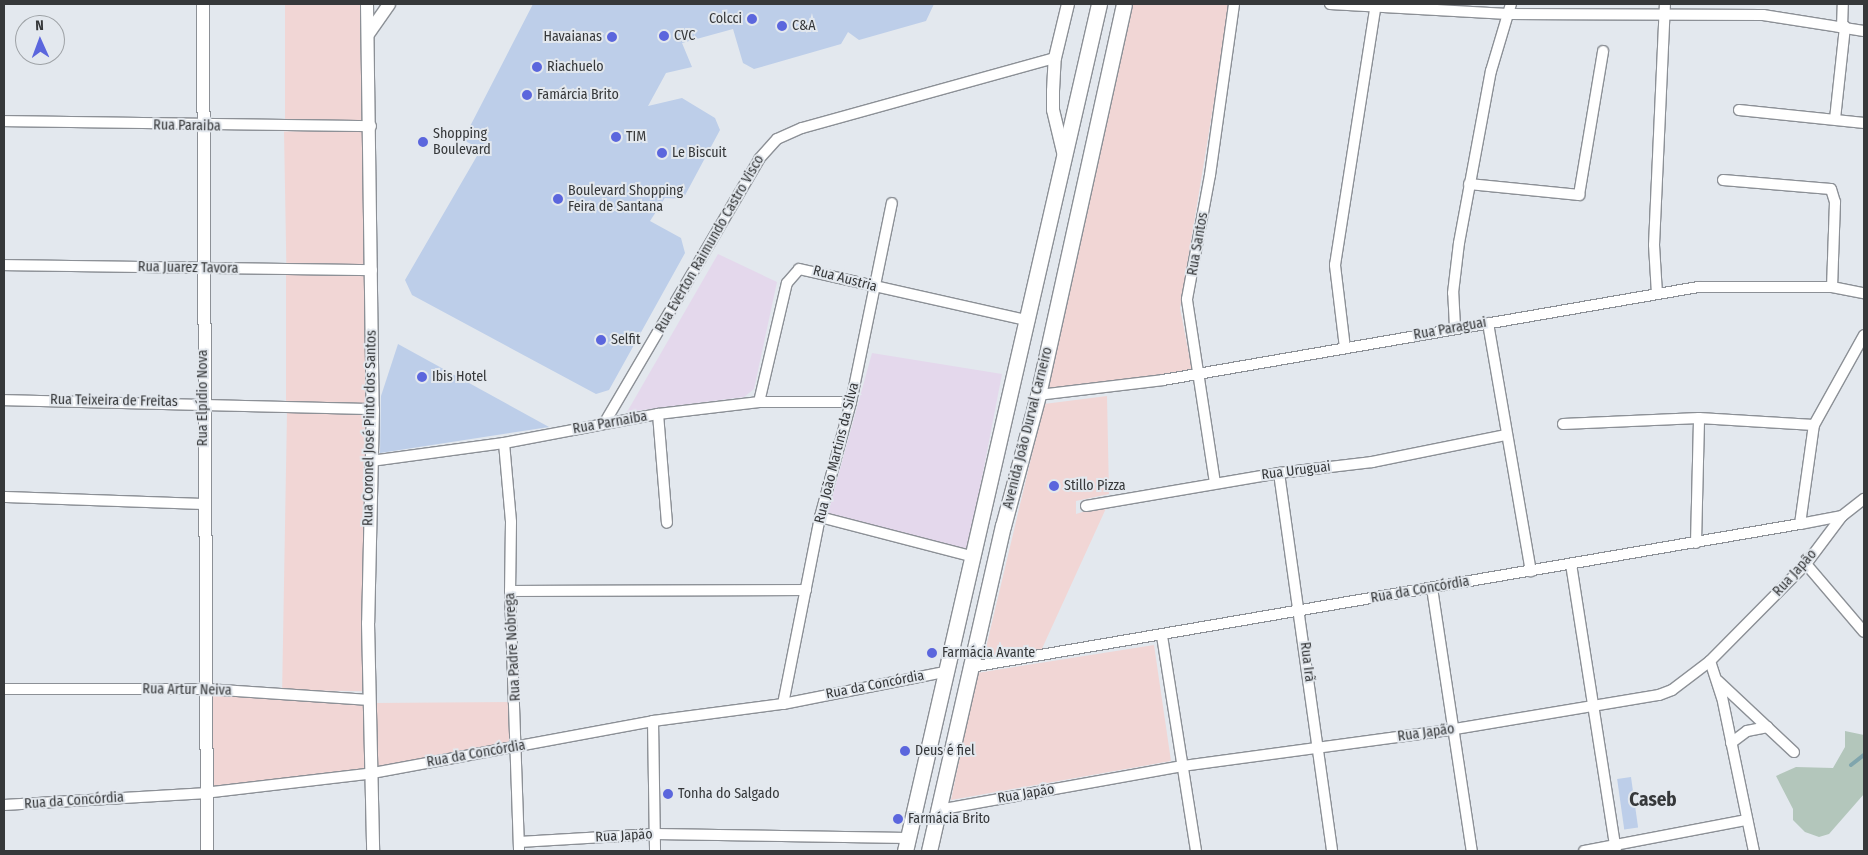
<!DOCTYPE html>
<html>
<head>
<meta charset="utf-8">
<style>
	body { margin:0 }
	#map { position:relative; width:1868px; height:855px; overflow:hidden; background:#e3e8ee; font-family:"Fira Sans Condensed",sans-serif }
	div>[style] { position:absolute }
	.commercial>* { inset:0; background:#f1d6d5; transform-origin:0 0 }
	.industrial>* { inset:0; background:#e4d8ec }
	.green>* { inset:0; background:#b3c6bb }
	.stream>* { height:4px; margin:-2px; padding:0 2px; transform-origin:2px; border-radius:2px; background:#80a5ad }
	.building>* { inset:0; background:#bdcee9; transform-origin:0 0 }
	.roads { filter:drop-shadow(1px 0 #8c9096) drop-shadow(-1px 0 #8c9096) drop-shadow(0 1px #8c9096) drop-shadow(0 -1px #8c9096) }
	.minor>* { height:10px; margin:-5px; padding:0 5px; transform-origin:5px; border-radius:5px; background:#fff }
	.tertiary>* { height:12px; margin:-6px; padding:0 6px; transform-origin:6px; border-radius:6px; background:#fff }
	.primary>* { height:15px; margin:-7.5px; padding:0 7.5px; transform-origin:7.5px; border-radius:7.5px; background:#fff }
	.dots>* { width:14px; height:14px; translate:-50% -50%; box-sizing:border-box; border:2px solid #e3e8ee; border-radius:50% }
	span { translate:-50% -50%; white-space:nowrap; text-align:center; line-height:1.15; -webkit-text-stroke:4px #e3e8ee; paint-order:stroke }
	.poi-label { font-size:14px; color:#36383a }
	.right { translate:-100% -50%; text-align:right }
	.left { translate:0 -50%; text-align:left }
	.street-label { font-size:14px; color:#36383a }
	.district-label { font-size:19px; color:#36383a; font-weight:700 }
	.frame { position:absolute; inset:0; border:5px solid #36383a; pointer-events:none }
	.north { position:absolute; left:15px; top:15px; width:50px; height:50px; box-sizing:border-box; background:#e3e8ee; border:1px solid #9ea2a6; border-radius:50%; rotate:358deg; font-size:14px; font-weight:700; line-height:20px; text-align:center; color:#36383a }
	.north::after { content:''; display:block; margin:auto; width:18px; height:22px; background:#5b66dd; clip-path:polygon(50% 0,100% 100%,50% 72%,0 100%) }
</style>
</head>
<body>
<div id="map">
	<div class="commercial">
		<i style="left:285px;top:4px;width:79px;height:121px"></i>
		<i style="clip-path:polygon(1129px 4px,1230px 4px,1180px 308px,1192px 370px,1158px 378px,1041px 392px)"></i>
		<i style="left:366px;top:130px;width:137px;height:82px;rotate:89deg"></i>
		<i style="left:368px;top:273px;width:133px;height:82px;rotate:90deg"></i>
		<i style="clip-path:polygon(1107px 396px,1109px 494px,1076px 501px,1076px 514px,1108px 504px,1040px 653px,984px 656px,1044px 404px)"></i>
		<i style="left:287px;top:411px;width:81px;height:279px;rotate:1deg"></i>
		<i style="clip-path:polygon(1154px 645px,1171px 761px,951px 800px,977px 673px)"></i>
		<i style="clip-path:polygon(210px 692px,367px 703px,369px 770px,212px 787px)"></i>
		<i style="clip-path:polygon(511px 702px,513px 744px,376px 769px,374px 703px)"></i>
	</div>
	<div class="industrial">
		<i style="clip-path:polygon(718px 254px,777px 282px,754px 389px,744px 397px,627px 412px)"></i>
		<i style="clip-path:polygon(872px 353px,1002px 374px,968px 550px,828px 513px)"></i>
	</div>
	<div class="green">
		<i style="clip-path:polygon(1845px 731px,1864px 735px,1864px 794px,1829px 834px,1819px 837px,1805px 832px,1793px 820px,1793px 809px,1776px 776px,1796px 767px,1833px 768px,1845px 747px)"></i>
	</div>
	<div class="stream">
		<i style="left:1851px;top:765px;width:16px;rotate:-38deg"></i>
	</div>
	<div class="building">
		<i style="clip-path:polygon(533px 4px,934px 4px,926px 21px,859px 40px,848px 32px,841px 44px,754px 69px,743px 63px,733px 29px,682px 43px,692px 67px,666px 73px,648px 106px,682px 98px,715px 118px,720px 130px,683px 199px,665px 198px,650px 221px,681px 238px,685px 253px,609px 390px,596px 394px,412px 295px,405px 280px,481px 149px,463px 140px)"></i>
		<i style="clip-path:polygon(398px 344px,549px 427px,380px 453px,381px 396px)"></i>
		<i style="left:1631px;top:777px;width:51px;height:14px;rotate:82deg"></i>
	</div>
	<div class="roads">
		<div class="minor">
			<i style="left:1330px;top:4px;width:178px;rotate:3.2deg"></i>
			<i style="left:1508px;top:14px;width:255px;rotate:0.2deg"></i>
			<i style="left:1763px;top:15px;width:102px;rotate:9deg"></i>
			<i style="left:1842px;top:27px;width:23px;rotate:-88deg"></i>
			<i style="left:1739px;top:110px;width:126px;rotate:5.9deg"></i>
			<i style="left:1835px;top:119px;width:93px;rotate:-83.8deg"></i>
			<i style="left:4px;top:121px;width:367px;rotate:0.8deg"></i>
			<i style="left:1723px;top:180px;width:108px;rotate:4.8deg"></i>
			<i style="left:1831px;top:189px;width:14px;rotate:73deg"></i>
			<i style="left:1835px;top:202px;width:85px;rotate:92deg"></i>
			<i style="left:1469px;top:184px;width:111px;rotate:5.7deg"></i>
			<i style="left:1579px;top:195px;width:146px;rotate:-80.5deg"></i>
			<i style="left:4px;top:265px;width:368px;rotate:0.8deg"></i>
			<i style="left:1657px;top:294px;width:49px;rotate:-93.5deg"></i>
			<i style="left:1654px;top:245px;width:241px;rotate:-87.4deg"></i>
			<i style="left:1488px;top:323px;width:252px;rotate:80.2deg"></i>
			<i style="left:1455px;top:327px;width:34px;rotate:-93deg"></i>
			<i style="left:1453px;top:293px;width:50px;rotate:-83.2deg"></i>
			<i style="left:1459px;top:243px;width:175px;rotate:-79.5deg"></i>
			<i style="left:1491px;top:71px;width:70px;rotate:-73.4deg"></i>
			<i style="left:1345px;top:348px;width:84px;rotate:-96.9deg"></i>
			<i style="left:1335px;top:265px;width:264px;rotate:-81.1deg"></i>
			<i style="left:1038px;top:395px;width:126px;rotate:-6.8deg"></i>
			<i style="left:1163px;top:380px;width:543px;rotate:-9.86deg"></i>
			<i style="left:1698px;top:287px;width:134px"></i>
			<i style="left:1832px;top:287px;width:33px;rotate:11deg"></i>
			<i style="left:4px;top:400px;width:369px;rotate:1.4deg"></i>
			<i style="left:759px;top:402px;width:122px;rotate:-76.8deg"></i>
			<i style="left:787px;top:283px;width:18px;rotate:-49deg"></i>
			<i style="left:799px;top:269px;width:236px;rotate:12.7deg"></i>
			<i style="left:658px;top:414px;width:109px;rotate:85.3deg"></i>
			<i style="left:605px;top:422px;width:305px;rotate:-59.6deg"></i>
			<i style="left:759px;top:159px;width:27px;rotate:-48deg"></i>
			<i style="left:777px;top:139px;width:27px;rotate:-24deg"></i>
			<i style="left:802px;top:128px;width:263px;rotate:-15.5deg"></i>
			<i style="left:1563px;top:424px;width:136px;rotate:-2.5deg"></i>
			<i style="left:1699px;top:418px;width:115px;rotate:3.5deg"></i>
			<i style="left:504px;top:443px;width:79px;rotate:84.9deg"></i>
			<i style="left:511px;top:522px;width:69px;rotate:90.8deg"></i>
			<i style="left:510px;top:591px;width:260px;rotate:88deg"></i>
			<i style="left:371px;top:461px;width:134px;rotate:-7.7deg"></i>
			<i style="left:504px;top:443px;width:157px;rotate:-10.7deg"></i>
			<i style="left:658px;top:414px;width:102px;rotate:-6.8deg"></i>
			<i style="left:759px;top:402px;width:92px"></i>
			<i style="left:1279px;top:473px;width:382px;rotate:82deg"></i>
			<i style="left:1215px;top:483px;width:186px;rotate:-98.7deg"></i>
			<i style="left:1187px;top:299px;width:126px;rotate:-79.5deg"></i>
			<i style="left:1210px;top:175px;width:173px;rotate:-82deg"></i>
			<i style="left:4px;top:497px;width:201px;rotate:2deg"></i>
			<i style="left:1086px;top:506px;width:196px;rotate:-9.7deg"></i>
			<i style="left:1279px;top:473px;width:94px;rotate:-6.7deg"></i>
			<i style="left:1372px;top:462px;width:137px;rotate:-11.4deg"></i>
			<i style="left:820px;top:517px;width:156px;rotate:14.5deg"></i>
			<i style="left:1800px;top:524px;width:100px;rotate:-82deg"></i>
			<i style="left:1814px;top:425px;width:103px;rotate:-60.9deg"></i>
			<i style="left:1696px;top:543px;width:125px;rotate:-88.6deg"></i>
			<i style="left:1571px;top:564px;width:291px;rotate:81.1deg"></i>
			<i style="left:1806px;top:564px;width:89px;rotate:49.5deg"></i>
			<i style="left:1432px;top:588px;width:266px;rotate:81.4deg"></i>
			<i style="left:510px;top:591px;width:296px;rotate:-0.2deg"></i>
			<i style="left:1162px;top:636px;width:218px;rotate:81deg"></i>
			<i style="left:1710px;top:661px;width:38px;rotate:72deg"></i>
			<i style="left:1722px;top:697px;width:157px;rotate:78.3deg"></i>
			<i style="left:971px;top:667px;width:841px;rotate:-9.79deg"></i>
			<i style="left:1800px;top:524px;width:43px;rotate:-10.8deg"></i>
			<i style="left:1842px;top:516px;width:28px;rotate:-38deg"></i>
			<i style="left:1718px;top:681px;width:104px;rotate:43.1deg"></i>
			<i style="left:4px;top:689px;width:203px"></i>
			<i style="left:207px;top:689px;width:163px;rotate:3.9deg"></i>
			<i style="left:783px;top:704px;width:191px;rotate:-78.8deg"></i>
			<i style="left:820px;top:517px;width:119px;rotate:-74.9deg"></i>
			<i style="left:851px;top:402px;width:203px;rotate:-78.4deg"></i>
			<i style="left:653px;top:721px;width:130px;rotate:89.1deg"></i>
			<i style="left:1731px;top:743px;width:20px;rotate:-37deg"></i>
			<i style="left:1747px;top:731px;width:21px;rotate:-11deg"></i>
			<i style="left:4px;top:805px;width:200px;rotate:-3.4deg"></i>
			<i style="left:204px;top:793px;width:170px;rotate:-6.7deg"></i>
			<i style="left:373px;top:773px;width:285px;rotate:-10.5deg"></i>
			<i style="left:653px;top:721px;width:131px;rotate:-7.5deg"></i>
			<i style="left:783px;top:704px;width:165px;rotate:-11.2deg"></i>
			<i style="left:938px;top:810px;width:249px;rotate:-10.2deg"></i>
			<i style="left:1183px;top:766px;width:275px;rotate:-7.7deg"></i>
			<i style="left:1455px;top:729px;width:207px;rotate:-9.5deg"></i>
			<i style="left:1659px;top:695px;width:14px;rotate:-21deg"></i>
			<i style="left:1672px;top:690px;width:48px;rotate:-37.3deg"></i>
			<i style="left:1710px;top:661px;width:136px;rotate:-45.3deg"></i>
			<i style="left:1806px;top:564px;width:60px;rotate:-53.1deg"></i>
			<i style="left:519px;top:842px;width:136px;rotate:-3.4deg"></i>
			<i style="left:655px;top:834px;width:253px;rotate:0.9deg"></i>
			<i style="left:1584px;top:851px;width:166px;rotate:-10.8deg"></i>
		</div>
		<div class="tertiary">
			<i style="left:203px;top:4px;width:847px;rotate:89.73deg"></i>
			<i style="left:367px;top:4px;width:405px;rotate:89.2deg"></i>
			<i style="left:373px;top:409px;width:214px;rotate:91.3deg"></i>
			<i style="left:368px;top:623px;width:228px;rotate:88.7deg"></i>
			<i style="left:369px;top:33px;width:35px;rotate:-55deg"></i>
			<i style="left:1064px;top:156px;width:47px;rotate:-103.4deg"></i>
			<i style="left:1053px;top:110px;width:19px;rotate:-90deg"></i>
			<i style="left:1053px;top:91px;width:33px;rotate:-87deg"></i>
			<i style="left:1055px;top:58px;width:56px;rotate:-76.5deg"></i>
		</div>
		<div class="primary">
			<i style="left:905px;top:851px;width:869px;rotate:-77.1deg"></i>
			<i style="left:929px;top:851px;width:333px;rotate:-77.2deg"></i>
			<i style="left:1003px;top:526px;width:136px;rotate:-75deg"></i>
			<i style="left:1038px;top:395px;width:400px;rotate:-77.6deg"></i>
		</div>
	</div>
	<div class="dots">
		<i style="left:752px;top:19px;background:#5b66dd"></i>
		<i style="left:782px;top:26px;background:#5b66dd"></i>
		<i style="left:664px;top:36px;background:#5b66dd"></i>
		<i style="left:612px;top:37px;background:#5b66dd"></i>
		<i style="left:537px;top:67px;background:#5b66dd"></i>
		<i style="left:527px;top:95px;background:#5b66dd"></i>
		<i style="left:616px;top:137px;background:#5b66dd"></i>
		<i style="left:423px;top:142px;background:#5b66dd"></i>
		<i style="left:662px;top:153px;background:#5b66dd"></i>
		<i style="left:558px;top:199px;background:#5b66dd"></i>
		<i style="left:601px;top:340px;background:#5b66dd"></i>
		<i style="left:422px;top:377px;background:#5b66dd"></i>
		<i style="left:1054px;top:486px;background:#5b66dd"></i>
		<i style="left:932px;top:653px;background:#5b66dd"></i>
		<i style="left:905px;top:751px;background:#5b66dd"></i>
		<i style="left:668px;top:794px;background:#5b66dd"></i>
		<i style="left:898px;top:819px;background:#5b66dd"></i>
	</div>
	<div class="poi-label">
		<span class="right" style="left:742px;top:19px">Colcci</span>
		<span class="left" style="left:792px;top:26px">C&amp;A</span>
		<span class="left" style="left:674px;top:36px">CVC</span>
		<span class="right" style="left:602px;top:37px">Havaianas</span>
		<span class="left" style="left:547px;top:67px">Riachuelo</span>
		<span class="left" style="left:537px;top:95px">Famárcia Brito</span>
		<span class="left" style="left:433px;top:142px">Shopping<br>Boulevard</span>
		<span class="left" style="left:626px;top:137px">TIM</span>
		<span class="left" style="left:672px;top:153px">Le Biscuit</span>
		<span class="left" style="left:568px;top:199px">Boulevard Shopping<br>Feira de Santana</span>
		<span class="left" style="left:611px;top:340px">Selfit</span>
		<span class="left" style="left:432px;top:377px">Ibis Hotel</span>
		<span class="left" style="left:1064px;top:486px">Stillo Pizza</span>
		<span class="left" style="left:942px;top:653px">Farmácia Avante</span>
		<span class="left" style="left:915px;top:751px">Deus é fiel</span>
		<span class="left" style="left:678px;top:794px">Tonha do Salgado</span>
		<span class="left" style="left:908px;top:819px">Farmácia Brito</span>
	</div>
	<div class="street-label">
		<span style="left:187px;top:126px;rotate:1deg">Rua Paraiba</span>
		<span style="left:710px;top:244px;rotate:-60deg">Rua Everton Raimundo Castro Visco</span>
		<span style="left:1198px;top:244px;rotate:-80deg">Rua Santos</span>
		<span style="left:188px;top:268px;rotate:1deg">Rua Juarez Tavora</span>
		<span style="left:845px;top:279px;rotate:15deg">Rua Austria</span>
		<span style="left:1450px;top:329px;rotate:-10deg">Rua Paraguai</span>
		<span style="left:203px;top:398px;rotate:-90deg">Rua Elpídio Nova</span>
		<span style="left:114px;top:401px;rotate:1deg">Rua Teixeira de Freitas</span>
		<span style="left:610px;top:423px;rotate:-10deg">Rua Parnaiba</span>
		<span style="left:370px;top:428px;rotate:-89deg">Rua Coronel José Pinto dos Santos</span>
		<span style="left:1028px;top:428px;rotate:-76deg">Avenida João Durval Carneiro</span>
		<span style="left:837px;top:453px;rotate:-76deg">Rua João Martins da Silva</span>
		<span style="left:1296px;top:471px;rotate:-7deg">Rua Uruguai</span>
		<span style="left:1795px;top:573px;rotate:-48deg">Rua Japão</span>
		<span style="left:1420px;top:590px;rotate:-10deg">Rua da Concórdia</span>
		<span style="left:513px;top:647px;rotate:-93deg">Rua Padre Nóbrega</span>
		<span style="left:1307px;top:662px;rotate:83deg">Rua Irã</span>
		<span style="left:875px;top:685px;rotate:-11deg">Rua da Concórdia</span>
		<span style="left:187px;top:690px;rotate:1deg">Rua Artur Neiva</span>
		<span style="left:1426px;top:733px;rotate:-8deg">Rua Japão</span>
		<span style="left:476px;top:754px;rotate:-10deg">Rua da Concórdia</span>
		<span style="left:1026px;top:794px;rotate:-10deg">Rua Japão</span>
		<span style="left:74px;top:801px;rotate:-4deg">Rua da Concórdia</span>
		<span style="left:624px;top:836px;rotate:-3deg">Rua Japão</span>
	</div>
	<div class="district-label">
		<span style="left:1653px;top:800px">Caseb</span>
	</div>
	<div class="frame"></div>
	<div class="north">N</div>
</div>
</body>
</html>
